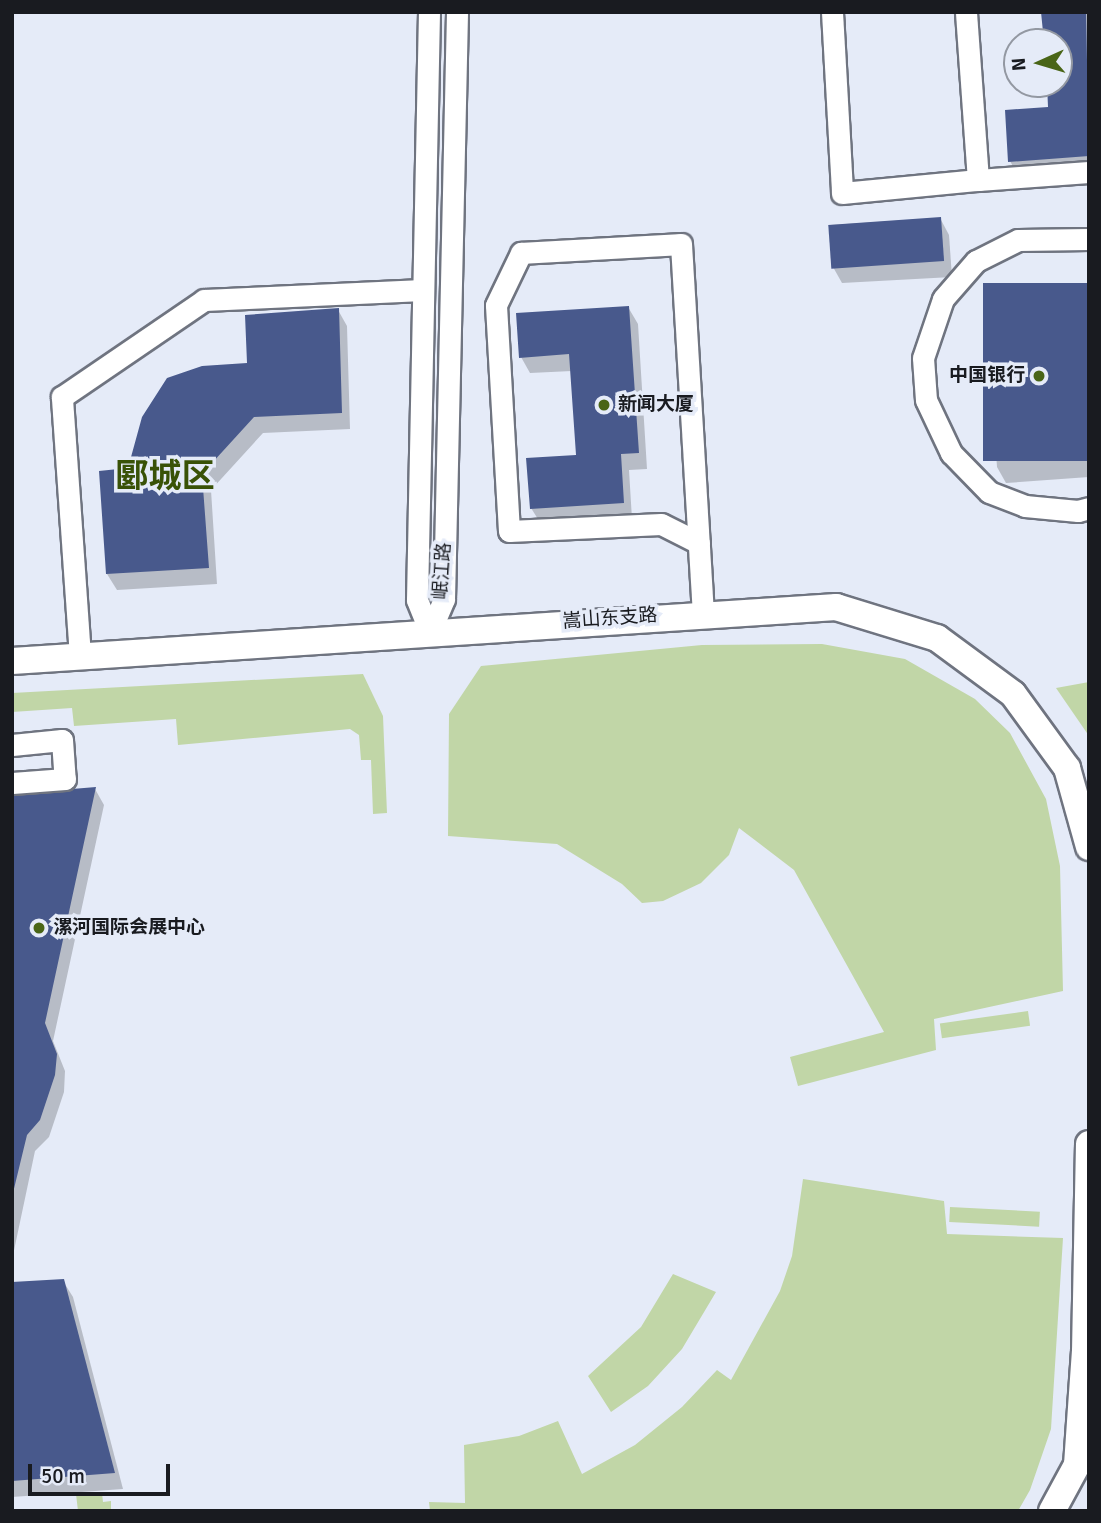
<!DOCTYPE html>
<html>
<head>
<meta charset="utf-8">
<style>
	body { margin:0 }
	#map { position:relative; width:1101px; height:1523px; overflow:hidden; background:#e5ebf8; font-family:Signika,"Noto Sans SC",sans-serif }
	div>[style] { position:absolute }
	.green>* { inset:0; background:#c1d6a7; transform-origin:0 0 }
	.shadow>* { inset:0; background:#0003 }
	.building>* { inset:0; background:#48598c; transform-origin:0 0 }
	.roads { filter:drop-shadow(2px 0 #6f7480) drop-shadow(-2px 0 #6f7480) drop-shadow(0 2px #6f7480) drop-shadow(0 -2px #6f7480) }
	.minor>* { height:21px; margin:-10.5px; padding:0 10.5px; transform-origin:10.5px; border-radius:10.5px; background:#fff }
	.major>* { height:26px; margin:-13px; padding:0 13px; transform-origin:13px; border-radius:13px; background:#fff }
	.dots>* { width:19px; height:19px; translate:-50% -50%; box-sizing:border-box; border:4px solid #e5ebf8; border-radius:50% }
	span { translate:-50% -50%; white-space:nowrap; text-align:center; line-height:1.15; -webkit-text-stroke:7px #e5ebf8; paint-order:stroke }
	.poi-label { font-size:19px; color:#191b20; font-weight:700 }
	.right { translate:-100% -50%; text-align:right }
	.left { translate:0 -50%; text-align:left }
	.street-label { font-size:19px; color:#191b20 }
	.town-label { font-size:33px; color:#395207; font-weight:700 }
	.frame { position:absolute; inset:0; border:14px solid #191b20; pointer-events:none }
	.north { position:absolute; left:1003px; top:28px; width:70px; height:70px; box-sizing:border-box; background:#e5ebf8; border:2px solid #9398a2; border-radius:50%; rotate:266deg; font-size:19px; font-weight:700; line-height:28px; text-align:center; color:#191b20 }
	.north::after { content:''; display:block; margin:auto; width:24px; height:32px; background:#496517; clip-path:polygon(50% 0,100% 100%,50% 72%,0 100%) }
	.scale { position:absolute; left:28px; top:1464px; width:142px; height:32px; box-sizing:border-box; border:4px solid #191b20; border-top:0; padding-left:9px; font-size:21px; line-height:24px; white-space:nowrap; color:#191b20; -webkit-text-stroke:5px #e5ebf8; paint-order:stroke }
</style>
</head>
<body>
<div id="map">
	<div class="green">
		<i style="clip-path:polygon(822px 644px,905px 659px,975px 699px,1010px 733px,1046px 799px,1060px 866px,1063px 991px,934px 1019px,936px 1050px,798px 1086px,790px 1057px,884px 1032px,794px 870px,739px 828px,729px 855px,701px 883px,663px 901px,642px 903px,622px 884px,557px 844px,448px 836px,449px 714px,481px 666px,702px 645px)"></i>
		<i style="clip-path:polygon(363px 674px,383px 716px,387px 813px,373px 814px,371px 760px,361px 760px,359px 735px,350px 729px,178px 745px,176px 719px,74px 726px,72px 708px,12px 712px,12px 693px)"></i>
		<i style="clip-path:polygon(1089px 682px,1089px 736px,1056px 688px)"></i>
		<i style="left:1028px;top:1011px;width:15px;height:89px;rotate:82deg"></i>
		<i style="clip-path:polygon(803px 1179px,944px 1201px,947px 1234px,1063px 1238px,1051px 1429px,1030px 1490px,1018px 1511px,430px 1511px,429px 1502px,465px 1503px,464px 1445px,519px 1436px,558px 1421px,582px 1474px,635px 1445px,682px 1407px,717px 1370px,731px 1380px,780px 1291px,792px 1256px)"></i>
		<i style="left:950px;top:1207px;width:90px;height:15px;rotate:3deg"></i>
		<i style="clip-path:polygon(673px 1274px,716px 1292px,682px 1349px,648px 1386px,611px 1412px,588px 1376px,641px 1327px)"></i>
		<i style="clip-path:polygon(102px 1493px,103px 1502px,111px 1501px,111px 1511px,78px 1511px,76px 1494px)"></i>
	</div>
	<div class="shadow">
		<i style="clip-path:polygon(1043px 12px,1089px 12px,1089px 172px,1019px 177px,1010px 161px,1050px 108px,1048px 84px,1059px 84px,1059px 42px,1045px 42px)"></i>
		<i style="clip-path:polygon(940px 218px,949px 235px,952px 277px,842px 283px,833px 267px,830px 225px)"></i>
		<i style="clip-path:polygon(1089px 285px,1089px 477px,1006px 483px,997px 467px,985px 292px)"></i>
		<i style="clip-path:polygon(628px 307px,638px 324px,647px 469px,629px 470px,632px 519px,541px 524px,531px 508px,578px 456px,572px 371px,530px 373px,521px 357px)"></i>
		<i style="clip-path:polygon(338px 310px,347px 326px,350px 429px,263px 433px,211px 490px,217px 584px,117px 590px,107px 574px,129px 470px,249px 365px)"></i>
		<i style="clip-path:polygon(95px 789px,104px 805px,53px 1041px,65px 1071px,64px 1092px,49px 1137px,35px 1151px,12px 1260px,12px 796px)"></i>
		<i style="clip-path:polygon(63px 1281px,73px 1297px,123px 1489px,12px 1497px,12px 1284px)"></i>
	</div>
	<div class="building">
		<i style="clip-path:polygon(1041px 12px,1086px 12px,1089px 156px,1008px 162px,1005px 110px,1048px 107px,1047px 84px,1059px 84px,1059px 42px,1044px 42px)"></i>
		<i style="left:941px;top:217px;width:44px;height:113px;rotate:86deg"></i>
		<i style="left:1089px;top:283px;width:178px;height:106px;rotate:90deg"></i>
		<i style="clip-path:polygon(629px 306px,639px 453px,621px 454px,624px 503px,530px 509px,526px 458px,576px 455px,569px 354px,519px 358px,516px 313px)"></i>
		<i style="clip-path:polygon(339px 308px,342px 413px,254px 417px,202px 474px,209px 568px,106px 574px,99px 471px,128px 468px,142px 417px,167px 378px,202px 366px,247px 363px,245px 315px)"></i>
		<i style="clip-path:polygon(96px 787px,45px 1023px,57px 1054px,55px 1075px,40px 1120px,27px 1135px,12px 1197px,12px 794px)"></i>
		<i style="clip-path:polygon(64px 1279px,115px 1473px,12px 1481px,12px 1282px)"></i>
	</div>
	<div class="roads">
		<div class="minor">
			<i style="left:429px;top:12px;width:588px;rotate:91.17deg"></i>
			<i style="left:417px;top:600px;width:35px;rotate:68deg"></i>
			<i style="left:832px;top:12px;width:181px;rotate:86.8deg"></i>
			<i style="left:842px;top:193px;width:137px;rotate:-5.5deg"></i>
			<i style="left:978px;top:180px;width:168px;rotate:-94.1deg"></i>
			<i style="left:978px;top:180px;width:111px;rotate:-4.1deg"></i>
			<i style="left:1089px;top:239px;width:71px;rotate:179.2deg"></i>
			<i style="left:1018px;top:240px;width:47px;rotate:153.4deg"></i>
			<i style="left:976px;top:261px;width:50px;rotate:131deg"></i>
			<i style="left:943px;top:299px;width:62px;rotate:108.7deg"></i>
			<i style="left:923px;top:358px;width:42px;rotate:85.9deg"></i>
			<i style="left:926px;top:400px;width:59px;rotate:64.7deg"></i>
			<i style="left:951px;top:453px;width:54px;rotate:45.7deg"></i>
			<i style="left:989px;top:492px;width:39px;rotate:21deg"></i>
			<i style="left:1025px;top:506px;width:53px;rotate:5.4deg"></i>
			<i style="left:1078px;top:511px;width:11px;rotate:-15deg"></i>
			<i style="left:699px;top:543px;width:42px;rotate:-153.4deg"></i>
			<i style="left:661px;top:524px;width:152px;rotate:177.4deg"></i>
			<i style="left:509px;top:531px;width:226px;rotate:-93.3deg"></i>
			<i style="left:496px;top:305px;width:58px;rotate:-64.3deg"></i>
			<i style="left:521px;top:253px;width:160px;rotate:-3.2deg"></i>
			<i style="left:681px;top:244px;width:371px;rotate:86.6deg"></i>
			<i style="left:430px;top:632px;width:36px;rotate:-67deg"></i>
			<i style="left:444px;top:599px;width:587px;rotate:-88.73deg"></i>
			<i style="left:80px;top:656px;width:260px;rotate:-94deg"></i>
			<i style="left:62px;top:397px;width:172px;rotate:-34.3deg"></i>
			<i style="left:204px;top:300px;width:219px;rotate:-2.6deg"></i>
			<i style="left:12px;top:745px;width:50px;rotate:-5.7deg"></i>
			<i style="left:62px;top:740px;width:39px;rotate:86deg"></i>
			<i style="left:65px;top:779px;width:53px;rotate:175.7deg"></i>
		</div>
		<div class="major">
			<i style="left:12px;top:661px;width:826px;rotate:-3.75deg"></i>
			<i style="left:836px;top:607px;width:106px;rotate:17.1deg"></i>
			<i style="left:937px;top:638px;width:94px;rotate:36.4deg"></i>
			<i style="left:1013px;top:694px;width:92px;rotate:53.9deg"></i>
			<i style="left:1067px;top:768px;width:82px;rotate:74.4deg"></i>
			<i style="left:1052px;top:1511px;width:52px;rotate:-61.5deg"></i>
			<i style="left:1077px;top:1465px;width:113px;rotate:-86deg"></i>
			<i style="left:1085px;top:1352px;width:208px;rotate:-88.9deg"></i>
		</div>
	</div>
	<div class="dots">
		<i style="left:1039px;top:376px;background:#496517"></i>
		<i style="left:604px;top:405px;background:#496517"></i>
		<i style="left:39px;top:928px;background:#496517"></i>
	</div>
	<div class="poi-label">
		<span class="right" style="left:1025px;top:376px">中国银行</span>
		<span class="left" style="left:618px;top:405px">新闻大厦</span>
		<span class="left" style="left:53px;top:928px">漯河国际会展中心</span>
	</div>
	<div class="street-label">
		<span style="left:443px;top:571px;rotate:-86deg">岷江路</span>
		<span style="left:610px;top:619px;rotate:-4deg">嵩山东支路</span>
	</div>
	<div class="town-label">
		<span style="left:165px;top:477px">郾城区</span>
	</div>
	<div class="frame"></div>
	<div class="north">N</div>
	<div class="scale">50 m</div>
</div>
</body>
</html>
